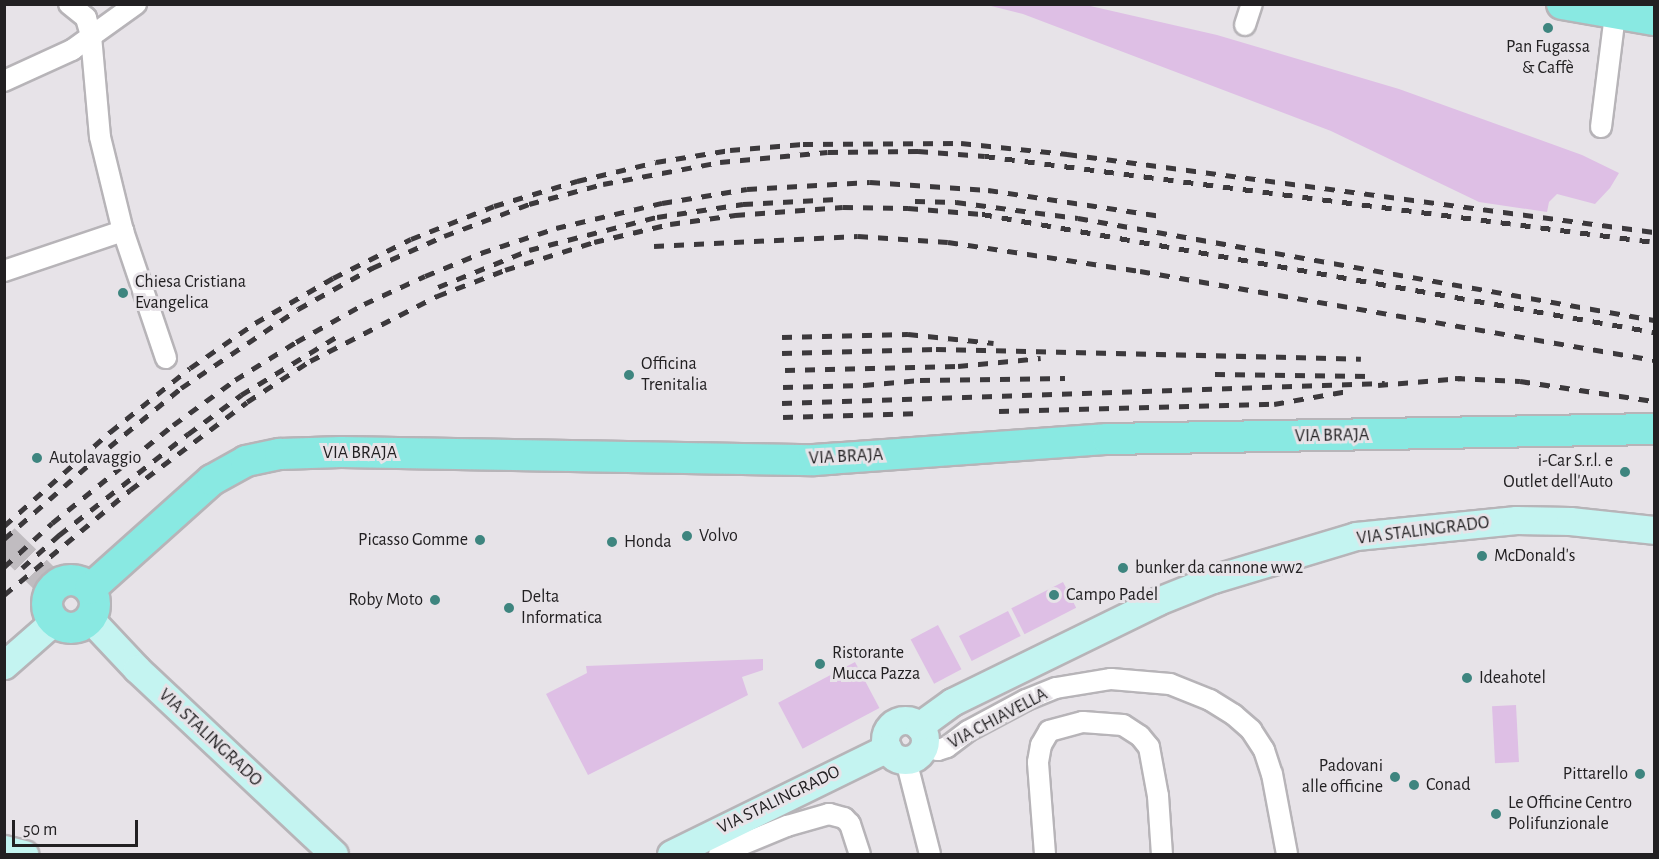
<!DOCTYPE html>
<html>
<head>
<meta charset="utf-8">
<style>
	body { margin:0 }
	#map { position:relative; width:1659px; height:859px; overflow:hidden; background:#e7e3e8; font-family:"Alegreya Sans",sans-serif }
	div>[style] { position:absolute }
	.green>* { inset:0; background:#debfe5; transform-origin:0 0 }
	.primary-tunnel>* { height:30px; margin-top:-15px; transform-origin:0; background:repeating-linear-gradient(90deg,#c0bcc0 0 30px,transparent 0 45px) }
	.roads { filter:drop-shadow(2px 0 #b7b4b8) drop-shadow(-2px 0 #b7b4b8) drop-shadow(0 2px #b7b4b8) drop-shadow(0 -2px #b7b4b8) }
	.street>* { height:20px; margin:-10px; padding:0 10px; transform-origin:10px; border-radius:10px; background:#fff }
	.secondary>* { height:27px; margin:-13.5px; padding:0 13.5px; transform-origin:13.5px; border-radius:13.5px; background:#c4f4f1 }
	.secondary>.ring { margin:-13.5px; padding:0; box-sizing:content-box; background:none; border:27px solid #c4f4f1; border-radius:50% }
	.primary>* { height:30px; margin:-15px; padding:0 15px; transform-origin:15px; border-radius:15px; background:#89e9e2 }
	.primary>.ring { margin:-15px; padding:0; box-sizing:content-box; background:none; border:30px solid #89e9e2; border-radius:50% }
	.rail>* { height:4.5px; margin-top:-2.25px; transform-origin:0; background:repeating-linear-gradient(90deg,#3c393c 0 10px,transparent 0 20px) }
	.dots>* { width:16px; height:16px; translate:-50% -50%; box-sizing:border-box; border:3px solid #e7e3e8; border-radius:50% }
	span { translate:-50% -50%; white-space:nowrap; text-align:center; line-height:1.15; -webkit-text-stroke:6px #e7e3e8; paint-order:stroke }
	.poi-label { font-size:18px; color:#222022 }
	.left { translate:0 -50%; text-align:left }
	.right { translate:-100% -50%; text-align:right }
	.street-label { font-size:18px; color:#222022 }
	.frame { position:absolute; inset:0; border:6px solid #222022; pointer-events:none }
	.scale { position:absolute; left:12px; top:820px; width:126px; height:27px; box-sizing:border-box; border:3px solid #222022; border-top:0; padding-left:8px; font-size:18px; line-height:21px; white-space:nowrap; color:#222022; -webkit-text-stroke:4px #e7e3e8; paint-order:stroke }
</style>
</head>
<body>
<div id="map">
	<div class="green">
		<i style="clip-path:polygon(987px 5px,1086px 5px,1217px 35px,1399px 89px,1582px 155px,1619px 173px,1610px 188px,1595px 204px,1557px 194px,1549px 202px,1547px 212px,1479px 202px,1331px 131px,1023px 14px)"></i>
		<i style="left:1063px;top:582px;width:29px;height:58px;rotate:63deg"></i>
		<i style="left:1008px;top:611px;width:28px;height:55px;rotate:63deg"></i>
		<i style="left:938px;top:625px;width:50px;height:31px;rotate:62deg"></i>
		<i style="clip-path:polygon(763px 659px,763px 670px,742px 677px,748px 695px,588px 775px,546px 694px,587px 673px,586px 666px)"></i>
		<i style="left:855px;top:662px;width:52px;height:87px;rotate:62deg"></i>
		<i style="left:1516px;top:705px;width:57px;height:24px;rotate:87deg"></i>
	</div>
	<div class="primary-tunnel">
		<i style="left:4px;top:539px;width:59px;rotate:44.3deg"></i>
	</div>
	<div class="roads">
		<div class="street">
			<i style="left:69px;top:4px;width:22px;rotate:39deg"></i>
			<i style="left:86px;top:18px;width:19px;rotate:74deg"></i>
			<i style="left:91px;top:36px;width:101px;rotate:84.9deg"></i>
			<i style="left:100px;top:137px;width:97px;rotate:76.3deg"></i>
			<i style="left:123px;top:231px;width:134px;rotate:71.3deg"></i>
			<i style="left:1245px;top:25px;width:22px;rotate:-72deg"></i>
			<i style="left:4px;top:81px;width:75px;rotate:-24.5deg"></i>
			<i style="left:72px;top:50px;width:79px;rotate:-35.7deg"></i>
			<i style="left:1601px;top:127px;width:114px;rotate:-82.9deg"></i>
			<i style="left:4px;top:271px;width:126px;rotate:-18.6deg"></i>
			<i style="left:924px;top:748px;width:14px;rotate:8deg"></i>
			<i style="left:938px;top:750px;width:9px;rotate:-18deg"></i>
			<i style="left:947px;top:747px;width:26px;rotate:-37deg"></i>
			<i style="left:968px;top:731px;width:66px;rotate:-28.1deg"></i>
			<i style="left:1026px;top:700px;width:32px;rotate:-22deg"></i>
			<i style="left:1056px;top:688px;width:56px;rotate:-9.3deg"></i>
			<i style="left:1111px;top:679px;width:59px;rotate:4.8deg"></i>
			<i style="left:1170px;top:684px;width:43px;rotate:21.8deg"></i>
			<i style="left:1210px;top:700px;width:28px;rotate:32deg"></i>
			<i style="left:1234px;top:715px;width:23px;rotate:41deg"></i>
			<i style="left:1251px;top:730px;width:24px;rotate:57deg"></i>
			<i style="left:1264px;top:750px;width:25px;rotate:72deg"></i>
			<i style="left:1272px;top:774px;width:81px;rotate:79.4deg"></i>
			<i style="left:906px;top:760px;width:97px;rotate:75.7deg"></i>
			<i style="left:719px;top:854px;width:74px;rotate:-22.4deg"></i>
			<i style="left:787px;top:826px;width:44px;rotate:-15.9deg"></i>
			<i style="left:829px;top:814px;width:16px;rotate:15deg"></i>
			<i style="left:844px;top:818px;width:8px;rotate:45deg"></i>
			<i style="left:850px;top:824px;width:32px;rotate:72deg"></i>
			<i style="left:1045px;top:854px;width:92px;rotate:-94.4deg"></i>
			<i style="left:1038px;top:762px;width:17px;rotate:-80deg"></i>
			<i style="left:1041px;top:745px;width:16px;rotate:-60deg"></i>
			<i style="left:1049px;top:731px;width:35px;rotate:-15deg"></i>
			<i style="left:1083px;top:722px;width:40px;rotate:4.3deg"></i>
			<i style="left:1123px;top:725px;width:20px;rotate:33deg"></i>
			<i style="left:1140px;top:736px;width:14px;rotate:51deg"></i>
			<i style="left:1149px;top:747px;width:50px;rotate:79.6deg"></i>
			<i style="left:1158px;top:796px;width:58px;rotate:86.1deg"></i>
		</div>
		<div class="secondary">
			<i style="left:90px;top:619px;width:69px;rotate:46.8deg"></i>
			<i style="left:137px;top:669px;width:270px;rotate:43.2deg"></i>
			<i style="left:4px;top:665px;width:67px;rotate:-41.3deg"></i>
			<i class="ring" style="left:885px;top:720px;width:13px;height:13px"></i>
			<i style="left:919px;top:726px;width:41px;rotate:-36deg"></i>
			<i style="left:952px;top:702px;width:229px;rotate:-26.1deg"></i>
			<i style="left:1158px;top:601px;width:59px;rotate:-21.8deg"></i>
			<i style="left:1213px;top:579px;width:149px;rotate:-16.7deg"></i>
			<i style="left:1356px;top:536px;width:161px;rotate:-5.7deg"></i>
			<i style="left:1516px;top:520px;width:54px;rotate:1.1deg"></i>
			<i style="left:1570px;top:521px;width:84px;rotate:6.1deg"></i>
			<i style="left:4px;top:849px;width:21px;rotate:14deg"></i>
			<i style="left:671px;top:854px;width:241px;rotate:-26.1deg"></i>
		</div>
		<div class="primary">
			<i style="left:1562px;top:4px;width:93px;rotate:9.9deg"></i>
			<i class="ring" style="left:47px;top:580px;width:18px;height:18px"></i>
			<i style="left:90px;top:589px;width:164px;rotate:-41.8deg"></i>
			<i style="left:212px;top:480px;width:39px;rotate:-29deg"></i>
			<i style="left:246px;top:461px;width:35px;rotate:-12deg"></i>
			<i style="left:280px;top:454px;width:61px;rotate:-1.9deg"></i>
			<i style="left:341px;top:452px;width:473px;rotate:1deg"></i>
			<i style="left:814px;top:460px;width:295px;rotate:-4.1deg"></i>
			<i style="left:1108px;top:439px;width:546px;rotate:-1.05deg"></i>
		</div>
	</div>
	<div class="rail">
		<i style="left:915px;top:201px;width:41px;rotate:1.4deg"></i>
		<i style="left:956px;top:202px;width:123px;rotate:7.5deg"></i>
		<i style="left:1078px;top:218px;width:585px;rotate:10.04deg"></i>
		<i style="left:654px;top:246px;width:204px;rotate:-2.8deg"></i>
		<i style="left:858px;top:236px;width:90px;rotate:3.8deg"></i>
		<i style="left:948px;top:242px;width:194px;rotate:8.6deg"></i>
		<i style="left:1140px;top:271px;width:522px;rotate:9.82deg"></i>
		<i style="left:438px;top:287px;width:98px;rotate:-22.1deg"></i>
		<i style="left:529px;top:250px;width:132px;rotate:-14.5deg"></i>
		<i style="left:657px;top:217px;width:87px;rotate:-8.6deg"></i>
		<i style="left:743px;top:204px;width:94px;rotate:-3deg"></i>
		<i style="left:782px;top:337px;width:126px;rotate:-1.4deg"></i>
		<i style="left:908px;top:334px;width:86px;rotate:6deg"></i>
		<i style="left:782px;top:353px;width:154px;rotate:-1.5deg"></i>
		<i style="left:936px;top:349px;width:425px;rotate:1.3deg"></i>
		<i style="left:785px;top:370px;width:173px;rotate:-1.3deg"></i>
		<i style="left:958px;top:366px;width:83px;rotate:-5.5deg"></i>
		<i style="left:1215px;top:374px;width:156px;rotate:0.7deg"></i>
		<i style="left:1455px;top:378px;width:65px;rotate:2.6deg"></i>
		<i style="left:1520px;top:381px;width:135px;rotate:8.5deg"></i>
		<i style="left:1378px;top:385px;width:84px;rotate:-4.8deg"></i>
		<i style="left:783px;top:387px;width:81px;rotate:-1.4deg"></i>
		<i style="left:864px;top:385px;width:56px;rotate:-5.1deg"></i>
		<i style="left:920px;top:380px;width:145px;rotate:-0.8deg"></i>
		<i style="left:782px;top:403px;width:603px;rotate:-1.9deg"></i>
		<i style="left:999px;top:411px;width:275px;rotate:-1.5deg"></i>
		<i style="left:1274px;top:404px;width:75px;rotate:-10deg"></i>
		<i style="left:783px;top:417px;width:140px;rotate:-1.6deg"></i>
		<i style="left:4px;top:526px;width:142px;rotate:-41.6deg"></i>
		<i style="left:110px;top:432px;width:102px;rotate:-38.7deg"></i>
		<i style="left:190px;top:368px;width:79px;rotate:-34.7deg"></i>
		<i style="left:255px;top:323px;width:90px;rotate:-30deg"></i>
		<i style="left:333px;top:278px;width:87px;rotate:-26.6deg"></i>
		<i style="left:411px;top:239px;width:89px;rotate:-21.7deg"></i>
		<i style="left:494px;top:206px;width:87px;rotate:-16.8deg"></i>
		<i style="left:577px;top:181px;width:81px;rotate:-13.5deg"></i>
		<i style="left:656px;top:162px;width:75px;rotate:-9.2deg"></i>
		<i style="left:730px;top:150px;width:73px;rotate:-4.7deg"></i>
		<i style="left:803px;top:144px;width:158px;rotate:-0.4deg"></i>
		<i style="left:961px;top:143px;width:107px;rotate:5.9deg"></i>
		<i style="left:1067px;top:154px;width:592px;rotate:7.57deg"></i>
		<i style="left:4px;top:539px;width:140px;rotate:-41.2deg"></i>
		<i style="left:109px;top:447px;width:93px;rotate:-39.3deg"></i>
		<i style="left:181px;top:388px;width:141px;rotate:-34deg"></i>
		<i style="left:298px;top:309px;width:85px;rotate:-29deg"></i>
		<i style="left:372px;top:268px;width:79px;rotate:-24deg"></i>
		<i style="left:444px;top:236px;width:91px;rotate:-20.6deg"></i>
		<i style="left:529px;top:204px;width:77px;rotate:-15.1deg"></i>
		<i style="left:603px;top:184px;width:119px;rotate:-10.6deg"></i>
		<i style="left:720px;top:162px;width:108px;rotate:-5.3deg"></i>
		<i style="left:828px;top:152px;width:90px;rotate:-0.6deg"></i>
		<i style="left:918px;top:151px;width:67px;rotate:4.3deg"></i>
		<i style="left:985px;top:156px;width:675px;rotate:7.33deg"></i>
		<i style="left:4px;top:567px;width:65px;rotate:-42.5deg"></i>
		<i style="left:52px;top:523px;width:156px;rotate:-39deg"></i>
		<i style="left:173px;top:425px;width:77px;rotate:-36deg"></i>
		<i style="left:235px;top:380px;width:72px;rotate:-31.9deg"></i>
		<i style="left:296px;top:342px;width:78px;rotate:-29.2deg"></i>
		<i style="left:364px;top:304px;width:67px;rotate:-24.7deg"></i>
		<i style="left:425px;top:276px;width:61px;rotate:-22.3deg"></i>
		<i style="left:481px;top:253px;width:79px;rotate:-18.4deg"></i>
		<i style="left:556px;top:228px;width:109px;rotate:-13.3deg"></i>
		<i style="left:662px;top:203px;width:86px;rotate:-9.4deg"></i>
		<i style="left:747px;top:189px;width:123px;rotate:-3.3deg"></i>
		<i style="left:870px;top:182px;width:118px;rotate:3.9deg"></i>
		<i style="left:988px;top:190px;width:177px;rotate:8.5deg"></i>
		<i style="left:22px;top:568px;width:50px;rotate:-41.7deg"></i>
		<i style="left:59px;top:535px;width:164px;rotate:-38.1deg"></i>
		<i style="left:188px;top:434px;width:66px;rotate:-36.3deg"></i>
		<i style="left:241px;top:395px;width:111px;rotate:-31.4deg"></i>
		<i style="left:4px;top:595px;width:164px;rotate:-39.8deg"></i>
		<i style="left:130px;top:490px;width:146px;rotate:-36.9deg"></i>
		<i style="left:247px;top:402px;width:75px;rotate:-33.1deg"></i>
		<i style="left:310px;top:361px;width:143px;rotate:-27.1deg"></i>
		<i style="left:437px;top:296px;width:73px;rotate:-20.9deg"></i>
		<i style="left:505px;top:270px;width:93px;rotate:-17.5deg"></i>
		<i style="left:594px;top:242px;width:78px;rotate:-13.3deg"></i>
		<i style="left:670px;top:224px;width:66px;rotate:-7.9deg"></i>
		<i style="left:735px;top:215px;width:108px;rotate:-4.2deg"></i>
		<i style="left:843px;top:207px;width:65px;rotate:0.9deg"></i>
		<i style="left:908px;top:208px;width:74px;rotate:4.6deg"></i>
		<i style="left:982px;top:214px;width:682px;rotate:9.96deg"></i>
	</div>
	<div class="dots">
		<i style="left:1548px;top:28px;background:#3e857f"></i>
		<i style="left:123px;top:293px;background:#3e857f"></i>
		<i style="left:629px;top:375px;background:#3e857f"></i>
		<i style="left:37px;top:458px;background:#3e857f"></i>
		<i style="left:1625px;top:472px;background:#3e857f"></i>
		<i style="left:687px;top:536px;background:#3e857f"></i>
		<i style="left:480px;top:540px;background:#3e857f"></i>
		<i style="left:612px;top:542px;background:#3e857f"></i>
		<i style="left:1482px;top:556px;background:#3e857f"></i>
		<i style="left:1123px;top:568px;background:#3e857f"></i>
		<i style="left:1054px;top:595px;background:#3e857f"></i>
		<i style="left:435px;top:600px;background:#3e857f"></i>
		<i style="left:509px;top:608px;background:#3e857f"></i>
		<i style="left:820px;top:664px;background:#3e857f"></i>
		<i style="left:1467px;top:678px;background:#3e857f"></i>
		<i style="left:1640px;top:774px;background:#3e857f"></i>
		<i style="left:1395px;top:777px;background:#3e857f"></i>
		<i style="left:1414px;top:785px;background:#3e857f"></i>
		<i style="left:1496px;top:814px;background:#3e857f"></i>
	</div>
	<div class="poi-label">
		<span style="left:1548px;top:58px">Pan Fugassa<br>&amp; Caffè</span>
		<span class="left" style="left:135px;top:293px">Chiesa Cristiana<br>Evangelica</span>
		<span class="left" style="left:641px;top:375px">Officina<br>Trenitalia</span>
		<span class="left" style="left:49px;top:458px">Autolavaggio</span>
		<span class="right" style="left:1613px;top:472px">i-Car S.r.l. e<br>Outlet dell'Auto</span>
		<span class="left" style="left:699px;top:536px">Volvo</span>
		<span class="right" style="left:468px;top:540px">Picasso Gomme</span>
		<span class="left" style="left:624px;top:542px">Honda</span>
		<span class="left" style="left:1494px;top:556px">McDonald's</span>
		<span class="left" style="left:1135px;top:568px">bunker da cannone ww2</span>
		<span class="left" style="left:1066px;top:595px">Campo Padel</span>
		<span class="left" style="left:521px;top:608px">Delta<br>Informatica</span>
		<span class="right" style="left:423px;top:600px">Roby Moto</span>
		<span class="left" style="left:832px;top:664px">Ristorante<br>Mucca Pazza</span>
		<span class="left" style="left:1479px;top:678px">Ideahotel</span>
		<span class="right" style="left:1383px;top:777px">Padovani<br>alle officine</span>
		<span class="right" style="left:1628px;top:774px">Pittarello</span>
		<span class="left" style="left:1426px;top:785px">Conad</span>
		<span class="left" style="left:1508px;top:814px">Le Officine Centro<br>Polifunzionale</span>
	</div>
	<div class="street-label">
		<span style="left:1332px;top:436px;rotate:-1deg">VIA BRAJA</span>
		<span style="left:360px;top:453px">VIA BRAJA</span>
		<span style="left:846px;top:457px;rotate:-3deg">VIA BRAJA</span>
		<span style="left:1423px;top:531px;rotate:-7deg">VIA STALINGRADO</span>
		<span style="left:998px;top:719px;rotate:-28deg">VIA CHIAVELLA</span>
		<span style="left:210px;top:738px;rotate:43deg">VIA STALINGRADO</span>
		<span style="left:779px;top:800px;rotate:-26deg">VIA STALINGRADO</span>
	</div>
	<div class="frame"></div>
	<div class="scale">50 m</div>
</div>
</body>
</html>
